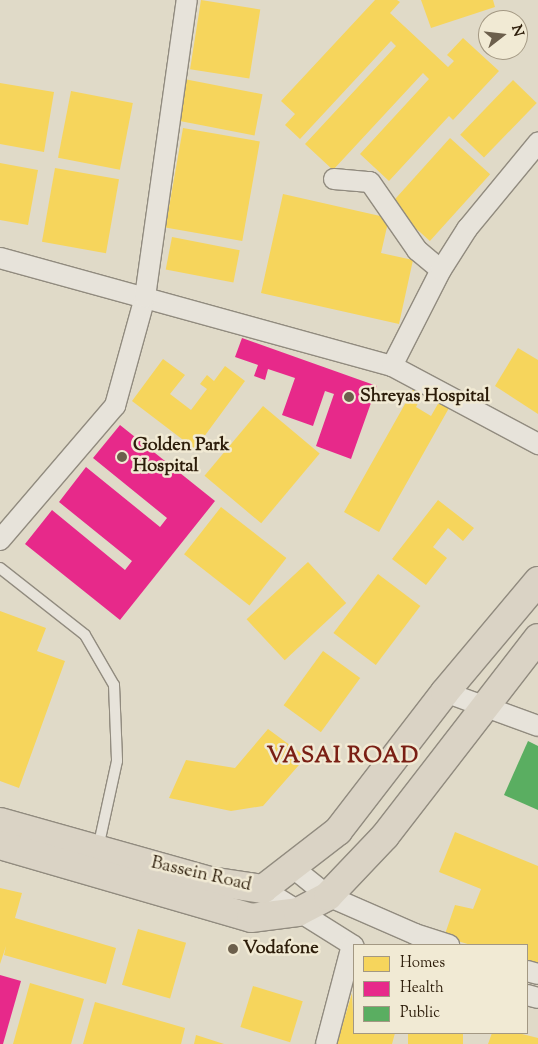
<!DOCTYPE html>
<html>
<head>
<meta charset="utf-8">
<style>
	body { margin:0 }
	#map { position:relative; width:538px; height:1044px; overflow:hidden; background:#e0dac8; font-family:"Sorts Mill Goudy",serif }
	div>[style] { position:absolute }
	.homes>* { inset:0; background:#f6d55c; transform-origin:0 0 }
	.health>* { inset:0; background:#e7298a }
	.public>* { inset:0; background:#5aae61 }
	.roads { filter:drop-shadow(1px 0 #918b7f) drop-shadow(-1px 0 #918b7f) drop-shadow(0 1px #918b7f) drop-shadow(0 -1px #918b7f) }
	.lane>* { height:10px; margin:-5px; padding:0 5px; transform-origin:5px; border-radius:5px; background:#e7e3da }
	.street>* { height:20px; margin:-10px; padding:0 10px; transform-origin:10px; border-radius:10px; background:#e7e3da }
	.primary>* { height:28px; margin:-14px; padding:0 14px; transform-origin:14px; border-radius:14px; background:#dad3c5 }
	.dots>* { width:14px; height:14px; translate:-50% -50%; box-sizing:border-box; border:2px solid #f1ead4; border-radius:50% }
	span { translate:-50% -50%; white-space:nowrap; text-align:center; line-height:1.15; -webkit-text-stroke:5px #f1ead4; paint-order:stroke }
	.poi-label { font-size:18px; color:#2d1d0a; font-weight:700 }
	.left { translate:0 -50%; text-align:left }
	.street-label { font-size:18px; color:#2d1d0a }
	.district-label { font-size:22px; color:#7a1f14; font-weight:700; letter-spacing:1px }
	.legend { position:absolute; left:353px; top:944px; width:175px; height:90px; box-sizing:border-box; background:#f1ead4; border:1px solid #a39883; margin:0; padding:6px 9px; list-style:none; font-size:15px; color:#2d1d0a }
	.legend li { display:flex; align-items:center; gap:10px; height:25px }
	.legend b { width:25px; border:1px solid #a39883 }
	.north { position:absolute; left:478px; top:10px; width:50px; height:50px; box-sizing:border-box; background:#f1ead4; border:1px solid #a39883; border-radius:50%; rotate:74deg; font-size:14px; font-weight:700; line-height:20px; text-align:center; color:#2d1d0a }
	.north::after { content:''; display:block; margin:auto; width:18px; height:22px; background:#6c5f4c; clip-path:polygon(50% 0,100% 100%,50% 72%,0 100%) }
</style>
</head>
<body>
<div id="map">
	<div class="homes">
		<i style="left:201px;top:0;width:60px;height:70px;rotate:9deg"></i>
		<i style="clip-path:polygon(375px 0,397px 0,400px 2px,390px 13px,448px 67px,454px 61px,447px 55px,463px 38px,499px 71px,453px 120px,449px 116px,389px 181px,360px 154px,429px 79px,423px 73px,333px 170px,305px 144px,396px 46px,391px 41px,300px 139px,285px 125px,295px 114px,281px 101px)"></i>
		<i style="clip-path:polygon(421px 0,493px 0,495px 7px,431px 28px)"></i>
		<i style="left:184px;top:79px;width:80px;height:42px;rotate:11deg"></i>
		<i style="left:513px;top:80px;width:33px;height:76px;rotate:44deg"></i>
		<i style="clip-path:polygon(0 83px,54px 92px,44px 152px,0 144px)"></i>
		<i style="left:71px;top:91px;width:63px;height:68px;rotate:11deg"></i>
		<i style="left:183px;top:128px;width:78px;height:101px;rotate:10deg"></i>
		<i style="left:450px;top:138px;width:54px;height:90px;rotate:42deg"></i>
		<i style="clip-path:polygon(0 163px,38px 170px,28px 225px,0 220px)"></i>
		<i style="left:55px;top:168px;width:65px;height:75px;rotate:10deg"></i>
		<i style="clip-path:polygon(283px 194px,389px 218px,381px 253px,413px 260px,399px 324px,261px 293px)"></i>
		<i style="left:172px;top:237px;width:69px;height:33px;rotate:11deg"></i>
		<i style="clip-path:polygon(518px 348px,538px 360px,538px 414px,495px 386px)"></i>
		<i style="clip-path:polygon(163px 359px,185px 375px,170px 394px,191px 410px,207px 389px,200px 384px,207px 375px,214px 381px,225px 366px,245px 381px,195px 449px,132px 401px)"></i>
		<i style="clip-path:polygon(414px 388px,423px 393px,416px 407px,431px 416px,439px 402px,449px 408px,379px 532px,344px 512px)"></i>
		<i style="left:263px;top:406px;width:74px;height:91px;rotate:40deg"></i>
		<i style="clip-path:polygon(438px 500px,474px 528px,463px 541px,448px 528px,433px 547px,447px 558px,426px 585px,392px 559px)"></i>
		<i style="left:221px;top:507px;width:83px;height:60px;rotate:38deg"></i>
		<i style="left:308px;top:562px;width:56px;height:84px;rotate:47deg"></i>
		<i style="left:378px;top:574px;width:53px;height:74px;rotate:37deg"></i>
		<i style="clip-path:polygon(0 611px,46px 628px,37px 651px,65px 661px,19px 788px,0 781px)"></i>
		<i style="left:323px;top:651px;width:46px;height:67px;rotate:36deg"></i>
		<i style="clip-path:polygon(268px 729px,306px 757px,263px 806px,231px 811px,169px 798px,186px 760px,235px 768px)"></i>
		<i style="clip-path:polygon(455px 832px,538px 866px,538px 968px,527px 964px,527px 945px,471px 945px,444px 937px,455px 905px,473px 909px,481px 889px,439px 872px)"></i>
		<i style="clip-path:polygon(0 888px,22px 893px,15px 918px,116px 948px,106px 984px,4px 955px,6px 946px,0 964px)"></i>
		<i style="left:138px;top:929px;width:50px;height:58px;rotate:16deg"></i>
		<i style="clip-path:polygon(30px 983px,84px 999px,71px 1044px,13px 1044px)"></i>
		<i style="left:253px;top:986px;width:52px;height:43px;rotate:17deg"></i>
		<i style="clip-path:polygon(352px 993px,354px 1033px,395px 1033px,392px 1044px,337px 1044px)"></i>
		<i style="clip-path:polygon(95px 1002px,185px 1028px,181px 1044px,83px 1044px)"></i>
		<i style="left:408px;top:1033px;width:55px;height:11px"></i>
		<i style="clip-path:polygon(492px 1033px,518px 1033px,538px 1038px,538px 1044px,488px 1044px)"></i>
		<i style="clip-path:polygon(196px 1035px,224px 1044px,194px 1044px)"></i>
	</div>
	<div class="health">
		<i style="clip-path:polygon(242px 338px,377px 386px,351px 459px,316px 446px,334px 394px,325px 391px,313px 426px,282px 415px,295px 378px,268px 369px,265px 380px,254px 376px,258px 365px,235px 357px)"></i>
		<i style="clip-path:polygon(120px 425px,215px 501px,120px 620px,25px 544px,52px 510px,125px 570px,132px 561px,59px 502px,86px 467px,160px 527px,167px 518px,93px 458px)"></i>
		<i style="clip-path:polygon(0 975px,21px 981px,3px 1044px,0 1044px)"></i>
	</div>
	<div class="public">
		<i style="clip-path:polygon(528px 741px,538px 746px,538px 810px,504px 795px)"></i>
	</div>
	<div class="roads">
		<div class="lane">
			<i style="left:0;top:568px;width:108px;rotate:38.2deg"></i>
			<i style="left:85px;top:635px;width:58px;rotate:59.9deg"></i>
			<i style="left:114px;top:685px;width:76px;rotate:87.7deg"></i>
			<i style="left:117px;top:761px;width:89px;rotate:102.3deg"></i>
		</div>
		<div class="street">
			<i style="left:334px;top:179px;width:36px;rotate:5deg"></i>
			<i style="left:370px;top:182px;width:83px;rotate:55.3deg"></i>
			<i style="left:417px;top:250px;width:31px;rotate:40deg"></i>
			<i style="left:0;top:258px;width:407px;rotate:15.4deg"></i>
			<i style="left:392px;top:366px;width:166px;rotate:28.1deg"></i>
			<i style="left:392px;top:366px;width:108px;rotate:-63deg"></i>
			<i style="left:441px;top:270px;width:49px;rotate:-57.6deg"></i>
			<i style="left:467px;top:229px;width:112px;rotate:-50.5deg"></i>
			<i style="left:0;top:540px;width:177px;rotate:-49.4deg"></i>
			<i style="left:115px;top:406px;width:113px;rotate:-74.6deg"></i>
			<i style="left:145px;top:297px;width:300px;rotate:-82deg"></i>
			<i style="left:445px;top:692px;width:99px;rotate:20.1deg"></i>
			<i style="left:292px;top:867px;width:46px;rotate:38.9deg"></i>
			<i style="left:328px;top:896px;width:95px;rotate:23.6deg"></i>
			<i style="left:415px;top:934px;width:36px;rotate:18deg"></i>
			<i style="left:263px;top:889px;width:107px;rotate:32.1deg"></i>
			<i style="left:527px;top:971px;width:11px;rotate:15deg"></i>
			<i style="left:527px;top:995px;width:11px;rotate:15deg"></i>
			<i style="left:326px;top:1044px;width:102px;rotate:-75.3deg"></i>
		</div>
		<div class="primary">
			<i style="left:0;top:822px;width:218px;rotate:15.7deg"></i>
			<i style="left:210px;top:881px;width:54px;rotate:8.6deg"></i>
			<i style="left:263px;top:889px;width:95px;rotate:-37.7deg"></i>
			<i style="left:338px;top:831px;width:175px;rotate:-52.4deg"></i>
			<i style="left:445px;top:692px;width:145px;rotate:-50deg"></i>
			<i style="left:0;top:845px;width:261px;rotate:16.2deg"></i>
			<i style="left:251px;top:918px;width:47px;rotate:-7.3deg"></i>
			<i style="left:298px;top:912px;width:34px;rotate:-28deg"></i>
			<i style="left:328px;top:896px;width:83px;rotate:-46.5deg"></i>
			<i style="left:385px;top:836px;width:250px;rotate:-52.3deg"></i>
		</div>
	</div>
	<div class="dots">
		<i style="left:349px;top:397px;background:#6c5f4c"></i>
		<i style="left:122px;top:457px;background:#6c5f4c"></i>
		<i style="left:233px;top:949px;background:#6c5f4c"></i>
	</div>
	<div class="poi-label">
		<span class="left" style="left:360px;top:397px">Shreyas Hospital</span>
		<span class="left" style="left:133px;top:457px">Golden Park<br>Hospital</span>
		<span class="left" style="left:243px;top:949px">Vodafone</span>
	</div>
	<div class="street-label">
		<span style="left:201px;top:875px;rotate:13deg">Bassein Road</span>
	</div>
	<div class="district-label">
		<span style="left:343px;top:758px">VASAI ROAD</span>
	</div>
	<ul class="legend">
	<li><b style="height:14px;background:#f6d55c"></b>Homes</li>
	<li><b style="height:14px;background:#e7298a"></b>Health</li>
	<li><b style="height:14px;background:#5aae61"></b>Public</li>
	</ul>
	<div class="north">N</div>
</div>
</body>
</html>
